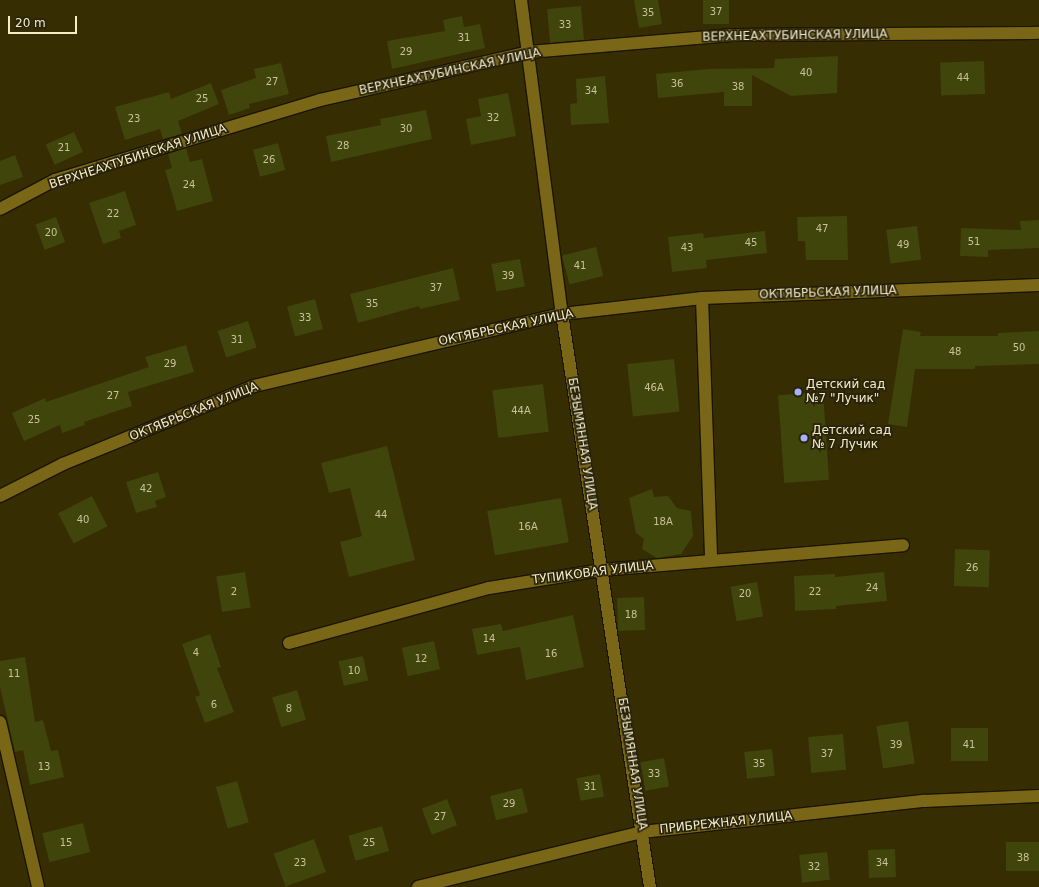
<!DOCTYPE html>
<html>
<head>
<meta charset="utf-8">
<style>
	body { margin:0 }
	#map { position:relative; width:1039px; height:887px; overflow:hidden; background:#362d03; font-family:"DejaVu Sans",sans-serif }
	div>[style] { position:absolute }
	.building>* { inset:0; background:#3f450b; transform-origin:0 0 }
	.roads { filter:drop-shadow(1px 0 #1b1501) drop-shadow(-1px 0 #1b1501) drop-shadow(0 1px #1b1501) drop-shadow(0 -1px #1b1501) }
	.minor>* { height:12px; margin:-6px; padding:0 6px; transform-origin:6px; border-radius:6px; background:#796717 }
	.dots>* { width:11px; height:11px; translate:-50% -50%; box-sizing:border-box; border:2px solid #29230c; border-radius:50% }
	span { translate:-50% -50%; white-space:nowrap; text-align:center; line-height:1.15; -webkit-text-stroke:3.5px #29230c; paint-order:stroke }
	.number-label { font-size:10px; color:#c8c299 }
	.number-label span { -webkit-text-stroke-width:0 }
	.street-label { font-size:12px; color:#f5ecc8 }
	.poi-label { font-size:12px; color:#f5ecc8 }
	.left { translate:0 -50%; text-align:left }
	.scale { position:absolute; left:8px; top:16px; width:69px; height:18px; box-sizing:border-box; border:2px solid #f5ecc8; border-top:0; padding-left:5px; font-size:12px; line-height:14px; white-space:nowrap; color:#f5ecc8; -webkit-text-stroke:3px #29230c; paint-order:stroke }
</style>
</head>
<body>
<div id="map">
	<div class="building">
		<i style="clip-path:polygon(634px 0,658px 0,662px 24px,639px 28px)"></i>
		<i style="left:703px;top:0;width:26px;height:24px"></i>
		<i style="left:581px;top:6px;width:34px;height:34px;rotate:85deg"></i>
		<i style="clip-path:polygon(462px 16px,464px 27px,480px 24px,485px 48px,392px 69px,387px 41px,445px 31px,443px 20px)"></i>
		<i style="clip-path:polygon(838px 56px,837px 93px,791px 96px,752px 75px,752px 106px,724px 106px,724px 92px,658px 98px,656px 74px,708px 69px,774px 68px,775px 59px)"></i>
		<i style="left:984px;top:61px;width:33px;height:44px;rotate:88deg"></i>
		<i style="clip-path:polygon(281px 63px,289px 94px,249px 104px,250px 108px,229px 115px,221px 90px,256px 78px,254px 69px)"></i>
		<i style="clip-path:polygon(605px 76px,609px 123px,571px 125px,570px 104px,577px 103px,576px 79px)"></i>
		<i style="clip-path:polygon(211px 83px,219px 104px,178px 121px,182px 134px,163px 139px,160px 129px,125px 140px,115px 107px,169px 92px,171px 99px)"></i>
		<i style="clip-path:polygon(508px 93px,516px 136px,471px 145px,466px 119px,481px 116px,478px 99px)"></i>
		<i style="clip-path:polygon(426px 110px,432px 139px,331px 162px,326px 136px,381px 125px,380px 119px)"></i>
		<i style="left:74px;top:132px;width:22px;height:31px;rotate:66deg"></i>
		<i style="left:278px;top:143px;width:28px;height:26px;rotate:75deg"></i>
		<i style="clip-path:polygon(186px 148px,190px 162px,202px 159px,213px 201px,177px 211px,165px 170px,172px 168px,168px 154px)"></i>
		<i style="clip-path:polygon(15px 155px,23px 177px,0 185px,0 161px)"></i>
		<i style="clip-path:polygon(125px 191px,136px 225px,119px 231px,121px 238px,103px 244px,89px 203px)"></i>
		<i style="clip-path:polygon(847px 216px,848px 260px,806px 260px,805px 241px,798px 241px,797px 217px)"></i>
		<i style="left:56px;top:217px;width:27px;height:22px;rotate:70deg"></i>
		<i style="clip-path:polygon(1039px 220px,1039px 248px,988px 250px,988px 257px,960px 256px,961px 228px,1021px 230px,1020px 221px)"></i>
		<i style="left:917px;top:226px;width:34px;height:31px;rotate:83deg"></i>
		<i style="clip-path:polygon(765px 231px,767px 253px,706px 260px,707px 268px,672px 272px,668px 237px,703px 233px,704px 238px)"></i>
		<i style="left:596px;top:247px;width:30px;height:35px;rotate:76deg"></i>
		<i style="left:520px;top:259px;width:28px;height:29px;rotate:80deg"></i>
		<i style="clip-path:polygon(453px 268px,460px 300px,420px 309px,419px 306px,358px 323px,350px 294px)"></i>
		<i style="left:315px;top:299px;width:31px;height:29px;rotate:75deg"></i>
		<i style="left:248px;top:321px;width:28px;height:32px;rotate:72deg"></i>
		<i style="clip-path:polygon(903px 329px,921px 332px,920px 336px,998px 336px,998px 333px,1039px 331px,1039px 364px,975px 366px,975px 369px,915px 369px,907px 427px,888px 424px)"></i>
		<i style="clip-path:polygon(186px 345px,194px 372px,128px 392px,132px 406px,84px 422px,85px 425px,62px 433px,60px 425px,24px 441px,12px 413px,45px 398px,46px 402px,149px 367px,145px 357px)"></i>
		<i style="left:674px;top:359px;width:53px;height:47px;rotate:84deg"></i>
		<i style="left:543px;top:384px;width:48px;height:51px;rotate:83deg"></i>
		<i style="left:823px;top:392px;width:88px;height:45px;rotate:86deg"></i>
		<i style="clip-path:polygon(387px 446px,415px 560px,349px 577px,340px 542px,362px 536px,350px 488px,329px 493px,321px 463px)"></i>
		<i style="clip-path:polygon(158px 472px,166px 497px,155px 501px,157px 507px,136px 513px,126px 482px)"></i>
		<i style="clip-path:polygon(652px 489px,654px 497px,668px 496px,677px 508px,691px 511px,693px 536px,681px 554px,657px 558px,642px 549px,644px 539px,636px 533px,629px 498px)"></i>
		<i style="left:92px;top:496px;width:34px;height:38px;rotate:63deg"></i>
		<i style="left:561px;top:498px;width:45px;height:75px;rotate:80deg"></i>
		<i style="left:955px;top:549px;width:35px;height:37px;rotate:2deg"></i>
		<i style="left:245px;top:572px;width:36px;height:29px;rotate:81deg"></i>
		<i style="clip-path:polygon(884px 572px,887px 601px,836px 606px,836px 609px,795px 611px,794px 576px,835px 574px,835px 577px)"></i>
		<i style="left:757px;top:582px;width:35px;height:27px;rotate:80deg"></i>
		<i style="left:644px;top:597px;width:33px;height:27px;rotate:88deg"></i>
		<i style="clip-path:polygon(573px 615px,584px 667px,526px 680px,520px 647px,477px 655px,472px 629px,501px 624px,503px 631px)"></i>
		<i style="clip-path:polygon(210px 634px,221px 667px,217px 668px,234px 712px,205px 723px,195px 697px,200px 695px,182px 644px)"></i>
		<i style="left:434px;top:641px;width:29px;height:33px;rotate:78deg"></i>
		<i style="left:363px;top:656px;width:25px;height:25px;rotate:78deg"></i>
		<i style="clip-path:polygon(25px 657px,35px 722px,43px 720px,51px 751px,58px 750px,64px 777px,30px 785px,23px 750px,15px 752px,0 687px,0 661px)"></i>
		<i style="left:297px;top:690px;width:31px;height:26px;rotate:73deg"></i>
		<i style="left:908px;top:721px;width:43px;height:32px;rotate:81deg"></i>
		<i style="left:988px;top:728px;width:33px;height:37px;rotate:90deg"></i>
		<i style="left:843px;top:734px;width:36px;height:35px;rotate:85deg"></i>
		<i style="left:772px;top:749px;width:27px;height:28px;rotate:84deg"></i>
		<i style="left:664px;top:758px;width:29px;height:24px;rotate:80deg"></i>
		<i style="left:600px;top:774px;width:23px;height:24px;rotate:80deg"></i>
		<i style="left:237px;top:781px;width:43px;height:22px;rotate:74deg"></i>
		<i style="left:522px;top:788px;width:25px;height:33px;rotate:76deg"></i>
		<i style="left:447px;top:799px;width:28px;height:27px;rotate:69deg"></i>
		<i style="left:83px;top:823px;width:30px;height:42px;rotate:76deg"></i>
		<i style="left:382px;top:826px;width:26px;height:35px;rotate:74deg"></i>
		<i style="left:314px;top:839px;width:35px;height:43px;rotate:70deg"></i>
		<i style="left:1039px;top:842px;width:29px;height:33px;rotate:90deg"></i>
		<i style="left:895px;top:849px;width:28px;height:27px;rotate:88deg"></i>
		<i style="left:827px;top:852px;width:28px;height:28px;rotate:84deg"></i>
	</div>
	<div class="roads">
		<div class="minor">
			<i style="left:521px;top:0;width:317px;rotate:82.6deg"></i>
			<i style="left:562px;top:314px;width:580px;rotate:81.27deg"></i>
			<i style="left:0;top:209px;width:62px;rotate:-27.8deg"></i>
			<i style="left:55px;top:180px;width:277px;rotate:-16.8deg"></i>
			<i style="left:320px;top:100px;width:214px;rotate:-12.9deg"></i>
			<i style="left:529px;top:52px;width:204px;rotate:-4.8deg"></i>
			<i style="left:732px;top:35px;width:307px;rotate:-0.4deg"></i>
			<i style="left:702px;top:298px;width:262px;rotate:88deg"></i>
			<i style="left:0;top:496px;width:71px;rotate:-26.9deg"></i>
			<i style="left:63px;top:464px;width:206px;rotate:-22.2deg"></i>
			<i style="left:254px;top:386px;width:316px;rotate:-13.2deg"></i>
			<i style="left:562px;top:314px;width:141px;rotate:-6.5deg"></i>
			<i style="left:702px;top:298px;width:337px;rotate:-2.2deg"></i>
			<i style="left:289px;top:643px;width:207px;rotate:-15.4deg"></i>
			<i style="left:489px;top:588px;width:113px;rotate:-9.1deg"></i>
			<i style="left:601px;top:570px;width:303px;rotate:-4.7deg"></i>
			<i style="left:0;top:722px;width:169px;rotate:77deg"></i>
			<i style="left:418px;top:887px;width:231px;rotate:-13.8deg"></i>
			<i style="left:642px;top:832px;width:284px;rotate:-6.3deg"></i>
			<i style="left:924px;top:801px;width:115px;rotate:-2.5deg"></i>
		</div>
	</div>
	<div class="dots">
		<i style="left:798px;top:392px;background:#a4b2fc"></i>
		<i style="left:804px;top:438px;background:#a4b2fc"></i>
	</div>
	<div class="number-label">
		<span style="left:716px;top:12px">37</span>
		<span style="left:648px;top:13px">35</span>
		<span style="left:565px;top:25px">33</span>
		<span style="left:464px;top:38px">31</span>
		<span style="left:406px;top:52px">29</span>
		<span style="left:806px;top:73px">40</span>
		<span style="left:963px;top:78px">44</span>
		<span style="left:272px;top:82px">27</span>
		<span style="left:677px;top:84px">36</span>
		<span style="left:738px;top:87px">38</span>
		<span style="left:591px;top:91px">34</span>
		<span style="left:202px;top:99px">25</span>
		<span style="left:493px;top:118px">32</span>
		<span style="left:134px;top:119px">23</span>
		<span style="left:406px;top:129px">30</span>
		<span style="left:343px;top:146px">28</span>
		<span style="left:64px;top:148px">21</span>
		<span style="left:269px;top:160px">26</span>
		<span style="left:189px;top:185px">24</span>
		<span style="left:113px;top:214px">22</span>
		<span style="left:822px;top:229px">47</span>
		<span style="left:51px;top:233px">20</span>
		<span style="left:974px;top:242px">51</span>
		<span style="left:751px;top:243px">45</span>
		<span style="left:903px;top:245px">49</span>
		<span style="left:687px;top:248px">43</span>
		<span style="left:580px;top:266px">41</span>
		<span style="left:508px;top:276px">39</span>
		<span style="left:436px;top:288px">37</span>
		<span style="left:372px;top:304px">35</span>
		<span style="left:305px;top:318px">33</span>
		<span style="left:237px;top:340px">31</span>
		<span style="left:1019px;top:348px">50</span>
		<span style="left:955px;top:352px">48</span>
		<span style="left:170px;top:364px">29</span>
		<span style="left:654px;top:388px">46А</span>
		<span style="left:113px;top:396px">27</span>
		<span style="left:521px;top:411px">44А</span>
		<span style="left:34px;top:420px">25</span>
		<span style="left:146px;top:489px">42</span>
		<span style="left:381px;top:515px">44</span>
		<span style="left:83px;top:520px">40</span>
		<span style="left:663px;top:522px">18А</span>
		<span style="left:528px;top:527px">16А</span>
		<span style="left:972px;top:568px">26</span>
		<span style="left:872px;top:588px">24</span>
		<span style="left:234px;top:592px">2</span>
		<span style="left:815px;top:592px">22</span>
		<span style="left:745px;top:594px">20</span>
		<span style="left:631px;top:615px">18</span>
		<span style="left:489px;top:639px">14</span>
		<span style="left:196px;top:653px">4</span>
		<span style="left:551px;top:654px">16</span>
		<span style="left:421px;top:659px">12</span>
		<span style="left:354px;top:671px">10</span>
		<span style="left:14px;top:674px">11</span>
		<span style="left:214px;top:705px">6</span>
		<span style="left:289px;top:709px">8</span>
		<span style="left:896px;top:745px">39</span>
		<span style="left:969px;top:745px">41</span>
		<span style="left:827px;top:754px">37</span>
		<span style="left:759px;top:764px">35</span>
		<span style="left:44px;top:767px">13</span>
		<span style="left:654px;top:774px">33</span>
		<span style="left:590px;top:787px">31</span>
		<span style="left:509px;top:804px">29</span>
		<span style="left:440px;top:817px">27</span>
		<span style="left:66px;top:843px">15</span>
		<span style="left:369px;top:843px">25</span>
		<span style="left:1023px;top:858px">38</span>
		<span style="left:300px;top:863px">23</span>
		<span style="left:882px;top:863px">34</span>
		<span style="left:814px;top:867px">32</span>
	</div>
	<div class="street-label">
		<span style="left:795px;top:36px;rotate:-1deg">ВЕРХНЕАХТУБИНСКАЯ УЛИЦА</span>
		<span style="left:450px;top:72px;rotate:-12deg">ВЕРХНЕАХТУБИНСКАЯ УЛИЦА</span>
		<span style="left:138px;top:157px;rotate:-18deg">ВЕРХНЕАХТУБИНСКАЯ УЛИЦА</span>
		<span style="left:828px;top:293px;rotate:-2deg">ОКТЯБРЬСКАЯ УЛИЦА</span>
		<span style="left:506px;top:328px;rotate:-12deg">ОКТЯБРЬСКАЯ УЛИЦА</span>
		<span style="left:194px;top:412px;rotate:-22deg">ОКТЯБРЬСКАЯ УЛИЦА</span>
		<span style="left:582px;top:444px;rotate:81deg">БЕЗЫМЯННАЯ УЛИЦА</span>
		<span style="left:593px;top:573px;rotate:-7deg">ТУПИКОВАЯ УЛИЦА</span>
		<span style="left:632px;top:764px;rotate:81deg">БЕЗЫМЯННАЯ УЛИЦА</span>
		<span style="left:726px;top:823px;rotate:-6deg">ПРИБРЕЖНАЯ УЛИЦА</span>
	</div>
	<div class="poi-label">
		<span class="left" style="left:806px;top:392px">Детский сад<br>№7 "Лучик"</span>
		<span class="left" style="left:812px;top:438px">Детский сад<br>№ 7 Лучик</span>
	</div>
	<div class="scale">20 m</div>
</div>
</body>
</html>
